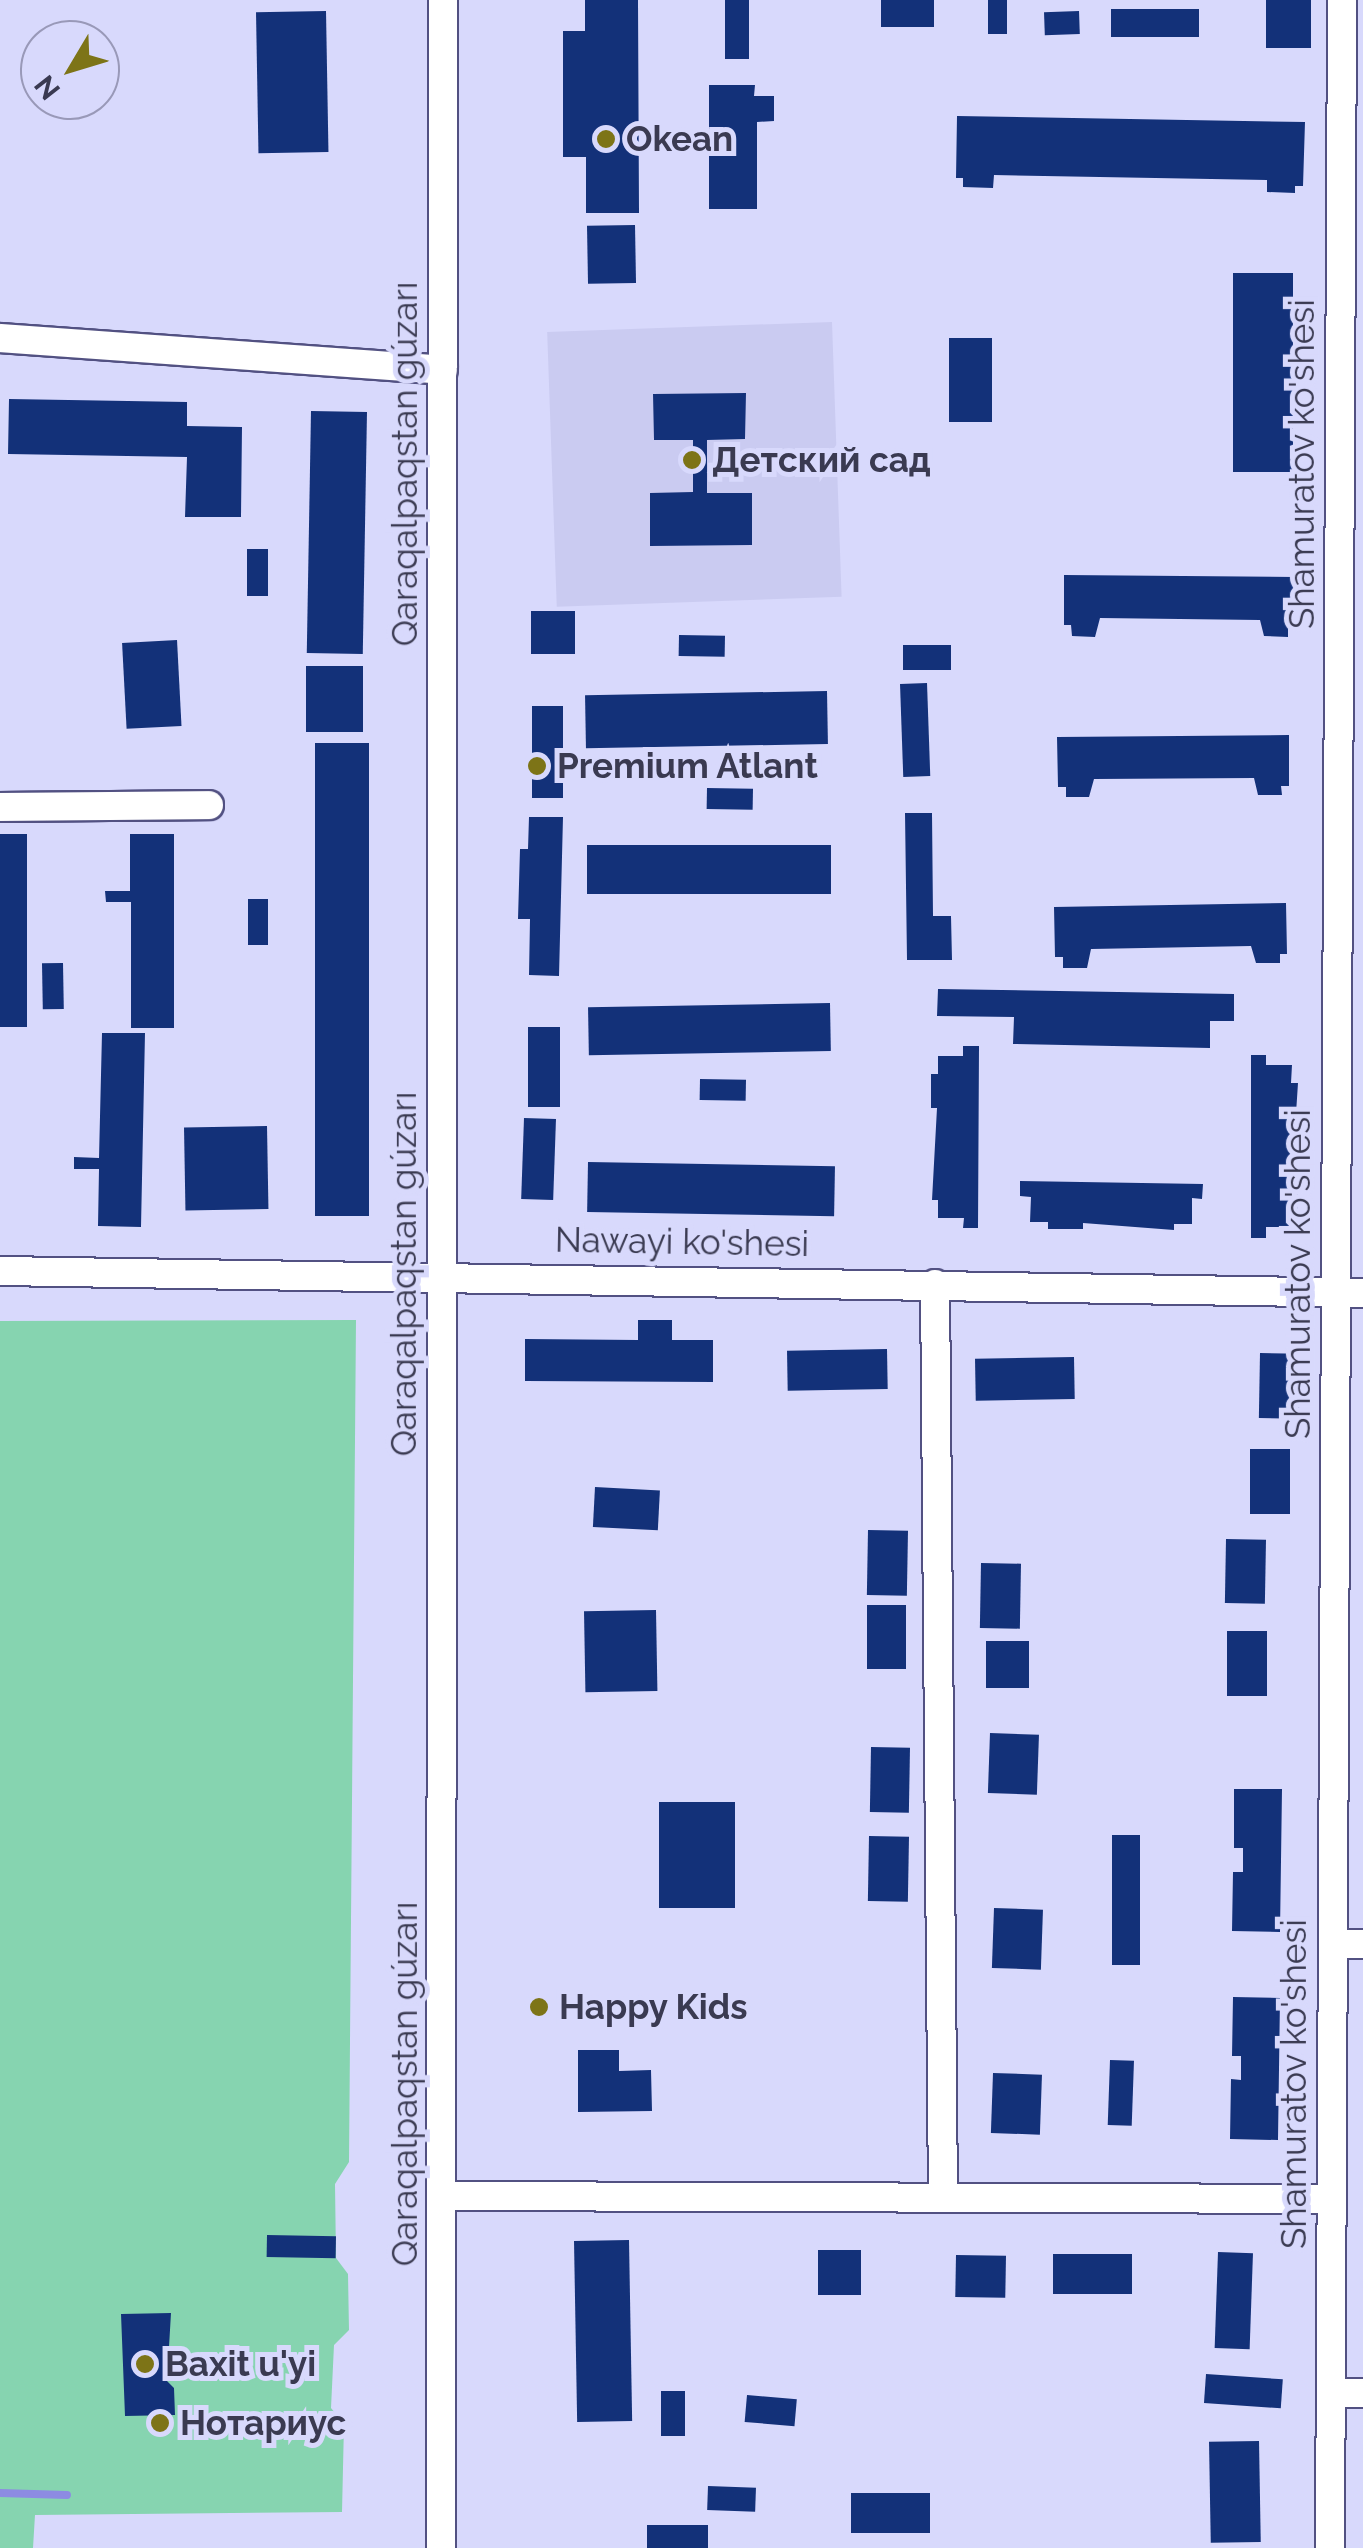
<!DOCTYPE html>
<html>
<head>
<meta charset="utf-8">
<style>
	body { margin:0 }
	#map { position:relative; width:1363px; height:2548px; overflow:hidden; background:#d8d9fc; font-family:Raleway,sans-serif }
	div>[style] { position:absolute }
	.built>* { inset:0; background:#cacbf1; transform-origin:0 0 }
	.green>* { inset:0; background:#86d4b0 }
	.stream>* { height:8px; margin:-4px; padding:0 4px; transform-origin:4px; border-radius:4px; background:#8d8be2 }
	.building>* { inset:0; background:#133179; transform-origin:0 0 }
	.roads { filter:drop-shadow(2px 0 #525182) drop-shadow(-2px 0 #525182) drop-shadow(0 2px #525182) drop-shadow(0 -2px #525182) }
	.minor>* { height:28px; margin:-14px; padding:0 14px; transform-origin:14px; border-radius:14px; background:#fff }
	.dots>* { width:28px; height:28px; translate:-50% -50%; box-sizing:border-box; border:5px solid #d8d9fc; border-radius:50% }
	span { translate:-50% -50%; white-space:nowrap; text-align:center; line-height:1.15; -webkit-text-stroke:10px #d8d9fc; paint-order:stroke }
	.poi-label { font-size:35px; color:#3a3a51; font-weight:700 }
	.left { translate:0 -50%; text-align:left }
	.street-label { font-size:35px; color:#3a3a51 }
	.north { position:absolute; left:20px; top:20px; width:100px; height:100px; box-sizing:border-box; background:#d8d9fc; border:2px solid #9999b8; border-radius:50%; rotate:232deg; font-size:28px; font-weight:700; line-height:40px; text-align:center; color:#3a3a51 }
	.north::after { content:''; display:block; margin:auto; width:35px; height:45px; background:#7d7417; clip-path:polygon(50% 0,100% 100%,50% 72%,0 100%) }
</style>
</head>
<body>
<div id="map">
	<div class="built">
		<i style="left:832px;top:322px;width:275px;height:285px;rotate:88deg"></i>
	</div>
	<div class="green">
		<i style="clip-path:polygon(356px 1320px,349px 2162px,335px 2184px,336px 2258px,348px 2274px,349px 2330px,334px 2345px,331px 2408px,344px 2424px,342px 2512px,35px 2515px,33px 2548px,0 2548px,0 1321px)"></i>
	</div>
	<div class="stream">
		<i style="left:0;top:2493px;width:67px;rotate:1.7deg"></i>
	</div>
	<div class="building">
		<i style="clip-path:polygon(585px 0,638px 0,639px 213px,586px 213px,586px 157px,563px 157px,563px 31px,585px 31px)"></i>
		<i style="left:725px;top:0;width:24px;height:59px"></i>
		<i style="left:881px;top:0;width:53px;height:27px"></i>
		<i style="left:988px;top:0;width:19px;height:34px"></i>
		<i style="left:1266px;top:0;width:45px;height:48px"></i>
		<i style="left:1199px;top:9px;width:28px;height:88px;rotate:90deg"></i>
		<i style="left:326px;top:11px;width:141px;height:70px;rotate:89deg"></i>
		<i style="left:1079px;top:11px;width:23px;height:35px;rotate:88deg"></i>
		<i style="clip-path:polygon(709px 85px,755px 85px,754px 96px,774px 96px,774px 121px,757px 122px,757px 209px,709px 209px)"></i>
		<i style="clip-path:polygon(957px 116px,1305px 122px,1303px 186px,1295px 186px,1295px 193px,1267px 192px,1267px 180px,994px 175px,993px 188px,963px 187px,963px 178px,956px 178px)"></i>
		<i style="left:635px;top:225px;width:58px;height:48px;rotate:89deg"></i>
		<i style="left:1233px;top:273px;width:60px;height:199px"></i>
		<i style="left:949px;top:338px;width:43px;height:84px"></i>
		<i style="clip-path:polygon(746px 393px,745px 439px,707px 440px,707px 493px,752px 493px,752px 545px,650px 546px,650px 493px,693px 492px,693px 440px,654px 440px,653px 394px)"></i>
		<i style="clip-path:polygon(9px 399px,187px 402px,187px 426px,242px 427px,241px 517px,185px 517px,187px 457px,8px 454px)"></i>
		<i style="left:311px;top:411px;width:56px;height:242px;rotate:1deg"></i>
		<i style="left:268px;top:549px;width:47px;height:21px;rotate:90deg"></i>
		<i style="clip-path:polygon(1064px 575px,1295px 577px,1295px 628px,1288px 628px,1288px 637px,1264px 636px,1260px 620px,1100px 618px,1095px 637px,1072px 636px,1071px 625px,1064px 625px)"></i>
		<i style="left:531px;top:611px;width:44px;height:43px"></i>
		<i style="left:679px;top:635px;width:46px;height:21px;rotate:1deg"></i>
		<i style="left:177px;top:640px;width:86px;height:55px;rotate:87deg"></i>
		<i style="left:903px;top:645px;width:48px;height:25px"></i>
		<i style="left:306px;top:666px;width:57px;height:66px"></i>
		<i style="left:927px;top:683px;width:93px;height:27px;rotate:88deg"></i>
		<i style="left:827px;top:691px;width:53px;height:242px;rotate:89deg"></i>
		<i style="left:532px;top:706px;width:31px;height:92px"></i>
		<i style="clip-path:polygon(1289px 735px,1289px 786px,1281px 786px,1282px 795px,1258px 795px,1254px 778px,1094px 779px,1089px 797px,1066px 797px,1066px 787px,1058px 787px,1057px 737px)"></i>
		<i style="left:315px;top:743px;width:54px;height:473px"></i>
		<i style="left:707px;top:788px;width:46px;height:21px;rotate:1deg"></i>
		<i style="clip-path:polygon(905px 813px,932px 813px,933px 916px,951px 916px,952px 960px,907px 960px)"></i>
		<i style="clip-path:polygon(529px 817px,563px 817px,559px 976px,529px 975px,530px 919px,518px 919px,520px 849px,528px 849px)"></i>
		<i style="left:0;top:834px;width:27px;height:193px"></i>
		<i style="clip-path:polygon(130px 834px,174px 834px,174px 1028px,131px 1028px,131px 902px,106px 902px,105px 891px,130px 891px)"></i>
		<i style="left:587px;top:845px;width:244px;height:49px"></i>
		<i style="left:248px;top:899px;width:20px;height:46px"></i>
		<i style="clip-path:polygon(1286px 903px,1287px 954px,1280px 954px,1280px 963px,1256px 963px,1251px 946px,1091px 949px,1087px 968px,1063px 968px,1063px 957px,1055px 957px,1054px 907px)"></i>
		<i style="left:63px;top:963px;width:46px;height:21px;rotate:89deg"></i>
		<i style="clip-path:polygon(938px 989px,1234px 994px,1234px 1021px,1210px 1021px,1210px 1048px,1013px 1044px,1014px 1017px,937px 1016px)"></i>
		<i style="left:830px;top:1003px;width:48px;height:242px;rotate:89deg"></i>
		<i style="left:528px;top:1027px;width:32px;height:80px"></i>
		<i style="clip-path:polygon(102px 1033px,145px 1033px,141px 1227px,98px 1226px,99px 1169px,74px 1169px,74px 1157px,99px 1158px)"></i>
		<i style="clip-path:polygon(963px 1046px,979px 1046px,978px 1228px,963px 1228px,964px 1218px,938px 1218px,938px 1200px,932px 1200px,937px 1108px,931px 1108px,931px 1074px,938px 1074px,938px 1056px,963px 1056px)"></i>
		<i style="clip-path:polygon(1251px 1055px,1266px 1055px,1266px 1065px,1292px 1065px,1291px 1083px,1298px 1083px,1292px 1175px,1298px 1175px,1298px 1209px,1291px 1209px,1291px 1227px,1266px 1227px,1266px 1238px,1251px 1238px)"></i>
		<i style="left:700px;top:1079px;width:46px;height:21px;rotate:1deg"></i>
		<i style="left:524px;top:1118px;width:32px;height:81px;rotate:2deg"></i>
		<i style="left:267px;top:1126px;width:83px;height:83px;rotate:89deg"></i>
		<i style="left:588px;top:1162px;width:247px;height:50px;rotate:1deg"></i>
		<i style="clip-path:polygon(1020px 1181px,1203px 1184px,1202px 1199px,1192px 1198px,1192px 1224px,1174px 1224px,1174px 1230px,1083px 1223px,1083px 1229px,1048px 1229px,1048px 1222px,1030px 1222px,1031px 1197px,1020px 1196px)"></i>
		<i style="clip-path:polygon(638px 1320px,672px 1320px,672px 1340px,713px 1340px,713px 1382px,525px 1381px,525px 1339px,638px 1340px)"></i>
		<i style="left:887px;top:1349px;width:40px;height:100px;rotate:89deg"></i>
		<i style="left:1260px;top:1353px;width:40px;height:65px;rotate:1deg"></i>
		<i style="left:1074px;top:1357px;width:42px;height:99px;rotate:89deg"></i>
		<i style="left:1250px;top:1449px;width:40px;height:65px"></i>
		<i style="left:595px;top:1487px;width:65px;height:40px;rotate:3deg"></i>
		<i style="left:868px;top:1530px;width:40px;height:65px;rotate:1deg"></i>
		<i style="left:1226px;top:1539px;width:40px;height:64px;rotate:1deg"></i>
		<i style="left:981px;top:1563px;width:40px;height:65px;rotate:1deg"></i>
		<i style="left:867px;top:1605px;width:39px;height:64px"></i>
		<i style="left:656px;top:1610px;width:81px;height:72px;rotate:89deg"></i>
		<i style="left:1227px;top:1631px;width:40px;height:65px"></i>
		<i style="left:986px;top:1641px;width:43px;height:47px"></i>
		<i style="left:990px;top:1733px;width:49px;height:60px;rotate:2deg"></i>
		<i style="left:871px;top:1747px;width:39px;height:65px;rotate:1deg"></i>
		<i style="clip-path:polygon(1234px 1789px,1282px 1789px,1280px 1932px,1232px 1931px,1233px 1872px,1243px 1872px,1243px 1848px,1234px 1848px)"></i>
		<i style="left:659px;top:1802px;width:76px;height:106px"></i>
		<i style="left:1112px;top:1835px;width:28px;height:130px"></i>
		<i style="left:869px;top:1836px;width:40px;height:65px;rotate:1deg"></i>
		<i style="left:994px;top:1908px;width:49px;height:60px;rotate:2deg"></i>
		<i style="clip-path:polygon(1233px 1997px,1280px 1998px,1278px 2140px,1230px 2139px,1231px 2079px,1241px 2080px,1241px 2056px,1232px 2056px)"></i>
		<i style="clip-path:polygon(578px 2050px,619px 2050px,619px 2071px,651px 2070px,652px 2111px,578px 2112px)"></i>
		<i style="left:1110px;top:2060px;width:24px;height:65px;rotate:2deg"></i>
		<i style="left:993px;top:2073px;width:49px;height:60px;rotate:2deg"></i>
		<i style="left:267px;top:2235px;width:69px;height:22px;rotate:1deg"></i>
		<i style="left:629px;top:2240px;width:181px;height:55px;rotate:89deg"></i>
		<i style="left:818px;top:2250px;width:43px;height:45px"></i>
		<i style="left:1218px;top:2252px;width:35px;height:96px;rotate:2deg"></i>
		<i style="left:1053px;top:2254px;width:79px;height:40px"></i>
		<i style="left:956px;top:2255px;width:50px;height:42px;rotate:1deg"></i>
		<i style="clip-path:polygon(171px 2313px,167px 2381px,174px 2388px,175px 2415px,125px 2416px,121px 2314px)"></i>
		<i style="left:1206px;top:2374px;width:77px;height:29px;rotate:4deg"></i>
		<i style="left:661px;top:2391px;width:24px;height:45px"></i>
		<i style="left:747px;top:2395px;width:50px;height:27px;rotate:5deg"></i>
		<i style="left:1259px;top:2441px;width:101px;height:50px;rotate:89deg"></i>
		<i style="left:708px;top:2486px;width:48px;height:24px;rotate:2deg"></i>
		<i style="left:851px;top:2493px;width:79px;height:40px"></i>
		<i style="left:708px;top:2525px;width:23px;height:61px;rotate:90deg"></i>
	</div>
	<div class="roads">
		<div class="minor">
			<i style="left:0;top:338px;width:444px;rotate:4.1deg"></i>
			<i style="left:0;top:807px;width:209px;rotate:-0.5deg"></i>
			<i style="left:0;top:1271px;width:1363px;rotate:0.92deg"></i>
			<i style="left:935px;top:1284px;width:912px;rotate:89.5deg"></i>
			<i style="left:1333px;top:1944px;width:30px"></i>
			<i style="left:444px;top:2196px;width:887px;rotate:0.19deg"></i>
			<i style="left:1331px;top:2393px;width:32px"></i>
			<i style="left:441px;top:2548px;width:2548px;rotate:-89.96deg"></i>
			<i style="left:1330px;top:2548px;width:2548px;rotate:-89.73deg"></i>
		</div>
	</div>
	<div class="dots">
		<i style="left:606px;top:139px;background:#7d7417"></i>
		<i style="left:692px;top:460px;background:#7d7417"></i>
		<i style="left:537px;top:766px;background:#7d7417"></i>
		<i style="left:539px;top:2007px;background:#7d7417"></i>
		<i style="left:145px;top:2364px;background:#7d7417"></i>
		<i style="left:160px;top:2423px;background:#7d7417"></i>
	</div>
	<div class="poi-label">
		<span class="left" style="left:626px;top:139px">Okean</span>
		<span class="left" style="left:712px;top:460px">Детский сад</span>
		<span class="left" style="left:557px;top:766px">Premium Atlant</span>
		<span class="left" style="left:559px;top:2007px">Happy Kids</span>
		<span class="left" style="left:165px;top:2364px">Baxit u'yi</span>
		<span class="left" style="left:180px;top:2423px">Нотариус</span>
	</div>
	<div class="street-label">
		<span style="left:405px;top:464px;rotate:-90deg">Qaraqalpaqstan gúzarı</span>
		<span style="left:1302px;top:464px;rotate:-90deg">Shamuratov ko'shesi</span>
		<span style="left:682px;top:1242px;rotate:1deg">Nawayi ko'shesi</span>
		<span style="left:404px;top:1274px;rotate:-90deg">Qaraqalpaqstan gúzarı</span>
		<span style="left:1298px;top:1274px;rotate:-90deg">Shamuratov ko'shesi</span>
		<span style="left:405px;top:2084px;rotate:-90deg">Qaraqalpaqstan gúzarı</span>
		<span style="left:1294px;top:2084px;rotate:-90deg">Shamuratov ko'shesi</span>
	</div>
	<div class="north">N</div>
</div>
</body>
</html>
